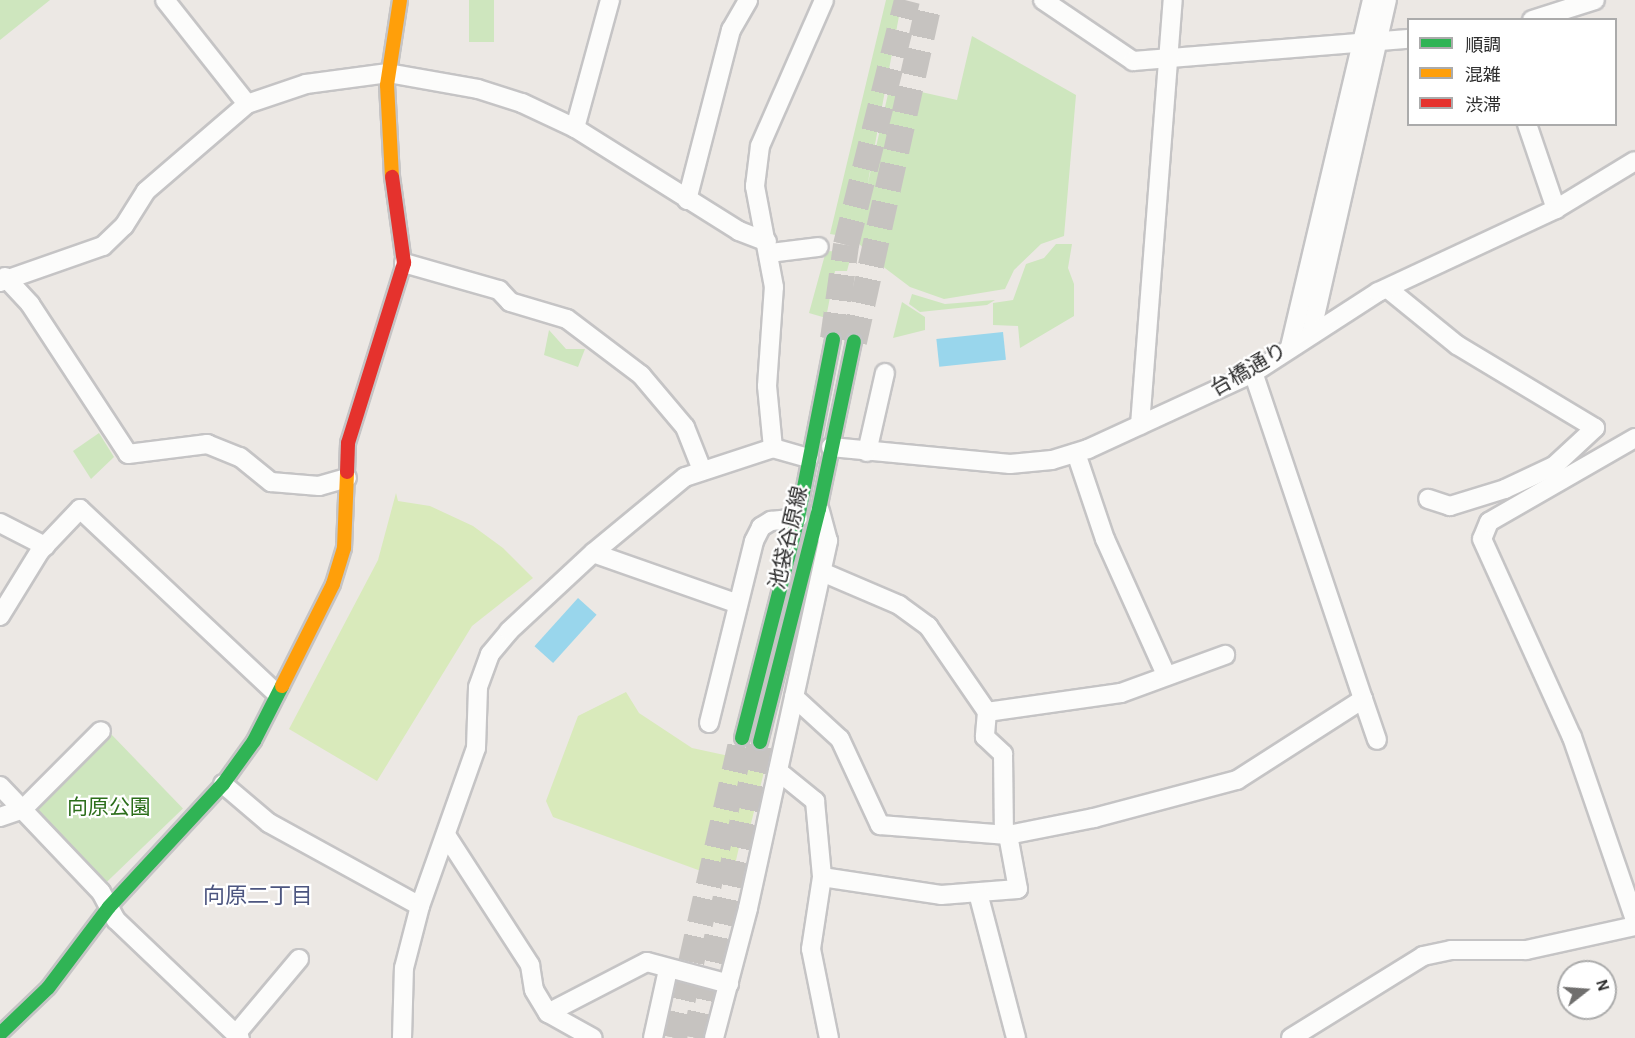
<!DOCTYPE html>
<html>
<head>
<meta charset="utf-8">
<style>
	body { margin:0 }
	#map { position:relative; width:1635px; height:1038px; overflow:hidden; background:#ece8e4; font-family:"Alegreya Sans","Noto Sans JP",sans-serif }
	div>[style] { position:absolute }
	.green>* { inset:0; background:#cee6be; transform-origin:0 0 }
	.pitch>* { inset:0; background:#d9eabb }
	.water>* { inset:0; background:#99d6ec; transform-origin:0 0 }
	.secondary-tunnel>* { height:26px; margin-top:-13px; transform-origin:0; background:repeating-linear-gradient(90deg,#c6c3c0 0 26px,transparent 0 39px) }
	.roads { filter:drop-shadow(2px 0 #c5c4c5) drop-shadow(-2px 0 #c5c4c5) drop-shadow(0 2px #c5c4c5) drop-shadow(0 -2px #c5c4c5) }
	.street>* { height:18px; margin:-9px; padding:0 9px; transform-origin:9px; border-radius:9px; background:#fcfcfb }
	.fast>* { height:14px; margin:-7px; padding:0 7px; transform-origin:7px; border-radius:7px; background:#30b455 }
	.slow>* { height:14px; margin:-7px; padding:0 7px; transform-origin:7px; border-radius:7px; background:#ff9f0a }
	.jam>* { height:14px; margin:-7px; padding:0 7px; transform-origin:7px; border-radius:7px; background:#e5322d }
	span { translate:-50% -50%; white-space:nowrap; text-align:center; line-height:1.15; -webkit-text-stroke:4.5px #fff; paint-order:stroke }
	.street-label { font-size:21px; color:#2e2e2e }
	.park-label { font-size:21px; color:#2c6e1b }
	.neighbourhood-label { font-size:22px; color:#4d5680 }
	.legend { position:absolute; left:1407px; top:18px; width:210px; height:108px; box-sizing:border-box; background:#fff; border:2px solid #ababab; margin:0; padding:8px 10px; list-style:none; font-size:18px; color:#2e2e2e }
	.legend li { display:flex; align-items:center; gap:12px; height:30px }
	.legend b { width:30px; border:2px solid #ababab }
	.north { position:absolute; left:1557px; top:960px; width:60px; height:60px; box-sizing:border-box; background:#fff; border:2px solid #ababab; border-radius:50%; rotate:73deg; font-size:16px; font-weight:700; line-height:24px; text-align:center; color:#2e2e2e }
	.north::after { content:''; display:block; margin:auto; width:21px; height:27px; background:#706f6e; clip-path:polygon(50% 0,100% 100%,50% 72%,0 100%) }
</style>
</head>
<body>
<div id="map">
	<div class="green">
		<i style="clip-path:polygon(0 0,50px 0,0 40px)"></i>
		<i style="left:469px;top:0;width:25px;height:42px"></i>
		<i style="clip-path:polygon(886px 0,902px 0,867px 187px,890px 85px,957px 100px,972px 36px,1076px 95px,1064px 236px,1041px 244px,1014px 270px,1005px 289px,944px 299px,910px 287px,873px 259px,854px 238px,830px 234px)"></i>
		<i style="clip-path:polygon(1056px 244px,1072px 244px,1068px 268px,1074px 284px,1074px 316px,1020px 348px,1018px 326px,993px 325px,993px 303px,1013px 300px,1026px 264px,1044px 258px)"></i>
		<i style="clip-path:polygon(826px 251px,852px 252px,847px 271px,835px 271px,826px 318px,809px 313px)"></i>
		<i style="clip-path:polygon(912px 294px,945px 304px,995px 300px,987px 305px,920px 312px,909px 304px)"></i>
		<i style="clip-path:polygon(902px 302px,925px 317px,925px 330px,893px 338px)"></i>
		<i style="clip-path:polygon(549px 330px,566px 349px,585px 349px,578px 367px,544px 355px)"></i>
		<i style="clip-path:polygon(99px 433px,114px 457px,91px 479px,73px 451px)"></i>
		<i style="left:110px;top:733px;width:105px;height:107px;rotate:46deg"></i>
	</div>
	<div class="pitch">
		<i style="clip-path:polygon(396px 493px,398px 501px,430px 506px,473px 526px,503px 548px,533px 578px,472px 626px,377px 781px,289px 729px,378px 560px)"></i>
		<i style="clip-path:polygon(626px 692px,639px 713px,692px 748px,766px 764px,746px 843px,740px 843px,731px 882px,553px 817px,546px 801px,578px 716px)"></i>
	</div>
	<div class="water">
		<i style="left:1003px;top:332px;width:28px;height:67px;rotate:84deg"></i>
		<i style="left:578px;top:598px;width:25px;height:65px;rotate:42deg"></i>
	</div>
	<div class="secondary-tunnel">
		<i style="left:833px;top:339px;width:95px;rotate:-82.1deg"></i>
		<i style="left:846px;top:245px;width:252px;rotate:-76deg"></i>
		<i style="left:854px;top:342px;width:350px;rotate:-77.5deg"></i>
		<i style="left:674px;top:1038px;width:308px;rotate:-77.2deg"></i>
		<i style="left:695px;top:1038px;width:303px;rotate:-77.6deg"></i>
	</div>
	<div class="roads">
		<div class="street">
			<i style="left:165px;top:0;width:132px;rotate:51.7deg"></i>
			<i style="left:1043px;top:0;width:109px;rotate:34.1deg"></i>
			<i style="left:1133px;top:61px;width:276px;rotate:-4.6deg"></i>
			<i style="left:1532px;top:20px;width:66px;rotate:-17.6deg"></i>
			<i style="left:1527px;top:124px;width:90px;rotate:71.2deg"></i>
			<i style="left:575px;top:128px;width:133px;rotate:-74.7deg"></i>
			<i style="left:687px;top:200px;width:176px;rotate:-75.5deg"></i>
			<i style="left:731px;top:30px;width:34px;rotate:-60deg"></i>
			<i style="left:770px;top:253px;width:49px;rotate:-7deg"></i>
			<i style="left:404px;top:263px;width:99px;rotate:15.9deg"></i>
			<i style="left:499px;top:290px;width:16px;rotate:47deg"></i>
			<i style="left:510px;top:302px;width:59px;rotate:16.6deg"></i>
			<i style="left:567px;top:319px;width:93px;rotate:37.1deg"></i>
			<i style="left:641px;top:375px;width:68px;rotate:49.8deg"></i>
			<i style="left:685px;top:427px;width:46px;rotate:68.4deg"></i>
			<i style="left:5px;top:277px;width:37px;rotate:47deg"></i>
			<i style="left:30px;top:304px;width:179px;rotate:56.8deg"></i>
			<i style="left:128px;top:454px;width:80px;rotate:-7.2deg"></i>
			<i style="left:207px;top:444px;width:35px;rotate:22deg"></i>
			<i style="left:240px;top:457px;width:40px;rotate:39deg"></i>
			<i style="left:271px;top:482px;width:48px;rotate:4.8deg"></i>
			<i style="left:319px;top:486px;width:29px;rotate:-16deg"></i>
			<i style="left:0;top:282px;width:109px;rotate:-19.3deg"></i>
			<i style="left:103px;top:246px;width:29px;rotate:-44deg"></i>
			<i style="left:124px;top:226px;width:41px;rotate:-57.8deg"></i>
			<i style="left:146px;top:191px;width:133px;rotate:-40.7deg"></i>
			<i style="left:247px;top:104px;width:62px;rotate:-18.7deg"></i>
			<i style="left:306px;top:84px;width:83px;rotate:-7.6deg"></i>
			<i style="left:388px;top:73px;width:91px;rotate:10.1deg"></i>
			<i style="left:478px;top:89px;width:46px;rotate:17.7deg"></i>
			<i style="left:522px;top:103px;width:59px;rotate:25.3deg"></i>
			<i style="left:575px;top:128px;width:194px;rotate:32.1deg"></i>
			<i style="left:739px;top:231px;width:30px;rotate:21deg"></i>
			<i style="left:1388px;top:289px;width:89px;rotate:39.1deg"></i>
			<i style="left:1457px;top:345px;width:161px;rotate:31deg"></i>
			<i style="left:1595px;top:428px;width:56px;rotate:137.2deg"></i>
			<i style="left:1554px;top:466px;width:54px;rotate:154.9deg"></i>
			<i style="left:1505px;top:489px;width:58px;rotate:162.8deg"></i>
			<i style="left:1450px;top:506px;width:23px;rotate:-162deg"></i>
			<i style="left:1311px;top:334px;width:343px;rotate:-77.2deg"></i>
			<i style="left:1290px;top:347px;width:357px;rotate:-76.7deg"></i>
			<i style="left:1140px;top:425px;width:426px;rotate:-85.6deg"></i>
			<i style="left:1635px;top:438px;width:168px;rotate:150.1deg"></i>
			<i style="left:1489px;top:522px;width:18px;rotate:112deg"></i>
			<i style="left:1482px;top:539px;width:217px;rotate:65.6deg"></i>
			<i style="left:1572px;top:737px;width:194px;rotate:71deg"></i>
			<i style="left:831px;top:447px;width:180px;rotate:5.4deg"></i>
			<i style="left:1010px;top:464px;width:42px;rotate:-5.4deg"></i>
			<i style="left:1052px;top:460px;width:38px;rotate:-17deg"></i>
			<i style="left:1088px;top:449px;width:182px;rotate:-24.7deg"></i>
			<i style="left:1253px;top:373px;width:149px;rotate:-32.9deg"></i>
			<i style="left:1378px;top:292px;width:196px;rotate:-25deg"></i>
			<i style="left:1556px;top:209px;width:92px;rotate:-31.3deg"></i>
			<i style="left:773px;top:448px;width:62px;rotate:-95.5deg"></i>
			<i style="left:767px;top:386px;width:99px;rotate:-86deg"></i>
			<i style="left:774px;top:287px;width:103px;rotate:-100.7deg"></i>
			<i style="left:755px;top:186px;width:40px;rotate:-82.9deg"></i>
			<i style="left:760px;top:146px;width:159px;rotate:-66.3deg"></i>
			<i style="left:867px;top:452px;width:81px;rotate:-77.2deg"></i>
			<i style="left:1076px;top:453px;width:91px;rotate:71.4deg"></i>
			<i style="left:1105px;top:539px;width:149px;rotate:65.8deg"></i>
			<i style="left:0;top:523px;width:51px;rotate:27.1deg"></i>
			<i style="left:593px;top:553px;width:151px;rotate:19.3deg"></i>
			<i style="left:822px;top:572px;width:84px;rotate:23.2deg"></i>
			<i style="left:899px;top:605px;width:36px;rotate:36deg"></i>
			<i style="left:928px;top:626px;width:104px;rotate:55.5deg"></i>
			<i style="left:987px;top:712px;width:135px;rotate:-8.1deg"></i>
			<i style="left:1121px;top:693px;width:111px;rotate:-20.1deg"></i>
			<i style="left:0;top:616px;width:76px;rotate:-58.4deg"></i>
			<i style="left:40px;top:551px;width:58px;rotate:-46.4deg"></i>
			<i style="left:80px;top:509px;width:269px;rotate:43.2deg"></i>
			<i style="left:794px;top:697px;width:62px;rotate:42.4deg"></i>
			<i style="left:840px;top:739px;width:95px;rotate:65.1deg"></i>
			<i style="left:880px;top:825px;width:128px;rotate:4.5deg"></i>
			<i style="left:1008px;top:835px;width:88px;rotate:-11.2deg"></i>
			<i style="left:1094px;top:818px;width:148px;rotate:-14.9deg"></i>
			<i style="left:1237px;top:780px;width:150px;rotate:-32.7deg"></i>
			<i style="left:1363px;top:699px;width:344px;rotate:-108.6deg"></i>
			<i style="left:1363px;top:699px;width:43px;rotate:71.1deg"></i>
			<i style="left:987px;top:712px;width:25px;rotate:95deg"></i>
			<i style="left:985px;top:737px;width:25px;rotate:43deg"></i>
			<i style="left:1003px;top:754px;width:80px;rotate:89.3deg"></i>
			<i style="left:709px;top:723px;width:187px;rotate:-76.1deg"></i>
			<i style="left:754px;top:541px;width:16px;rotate:-63deg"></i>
			<i style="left:761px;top:527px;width:12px;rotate:-31deg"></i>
			<i style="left:771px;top:521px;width:27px;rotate:-6deg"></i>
			<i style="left:778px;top:771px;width:48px;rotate:39deg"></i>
			<i style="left:815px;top:801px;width:76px;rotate:84.7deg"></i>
			<i style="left:822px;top:877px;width:120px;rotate:8.6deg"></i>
			<i style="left:941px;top:895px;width:77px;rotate:-4.5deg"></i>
			<i style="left:1018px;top:889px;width:55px;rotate:-100.5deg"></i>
			<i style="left:223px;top:784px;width:60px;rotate:40.3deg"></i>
			<i style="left:269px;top:823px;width:172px;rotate:28.8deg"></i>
			<i style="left:0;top:786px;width:146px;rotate:46.4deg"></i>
			<i style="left:101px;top:892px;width:32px;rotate:62deg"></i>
			<i style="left:116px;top:920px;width:171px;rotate:43.6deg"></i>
			<i style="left:0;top:817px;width:24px;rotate:-19deg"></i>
			<i style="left:23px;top:809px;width:110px;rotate:-45deg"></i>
			<i style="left:446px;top:835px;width:155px;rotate:57.1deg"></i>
			<i style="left:530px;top:965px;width:25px;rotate:81deg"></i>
			<i style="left:534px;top:990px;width:27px;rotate:59deg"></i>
			<i style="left:548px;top:1013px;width:51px;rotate:29.1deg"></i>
			<i style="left:822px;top:877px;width:73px;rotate:98.7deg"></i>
			<i style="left:811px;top:949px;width:91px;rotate:78.6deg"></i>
			<i style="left:978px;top:893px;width:150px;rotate:75.3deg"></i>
			<i style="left:548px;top:1013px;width:111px;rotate:-27.3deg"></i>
			<i style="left:647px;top:962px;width:85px;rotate:15deg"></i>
			<i style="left:236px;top:1034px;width:98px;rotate:-50deg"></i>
			<i style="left:402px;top:1038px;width:70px;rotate:-88.4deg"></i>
			<i style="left:404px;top:968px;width:64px;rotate:-75.5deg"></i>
			<i style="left:420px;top:906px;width:168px;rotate:-70.5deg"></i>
			<i style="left:476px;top:748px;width:61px;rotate:-88.1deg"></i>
			<i style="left:478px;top:687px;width:35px;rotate:-70deg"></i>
			<i style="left:490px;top:654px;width:30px;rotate:-50deg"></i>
			<i style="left:509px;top:631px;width:115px;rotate:-42.9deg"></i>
			<i style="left:593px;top:553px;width:119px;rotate:-39.6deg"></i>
			<i style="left:685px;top:477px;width:93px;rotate:-18.2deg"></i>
			<i style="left:773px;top:448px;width:37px;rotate:16deg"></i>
			<i style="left:653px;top:1038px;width:70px;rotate:-77.6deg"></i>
			<i style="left:714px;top:1038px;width:134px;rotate:-75.3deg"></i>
			<i style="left:748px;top:908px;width:376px;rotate:-77.7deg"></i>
			<i style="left:828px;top:541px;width:31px;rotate:-105deg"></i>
			<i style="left:1291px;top:1038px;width:155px;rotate:-31.8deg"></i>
			<i style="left:1423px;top:956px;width:29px;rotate:-12deg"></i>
			<i style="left:1451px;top:950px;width:75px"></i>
			<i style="left:1526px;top:950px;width:112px;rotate:-12.4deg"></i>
		</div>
		<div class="fast">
			<i style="left:742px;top:738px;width:227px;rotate:-75.7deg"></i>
			<i style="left:798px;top:518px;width:182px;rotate:-78.9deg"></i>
			<i style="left:760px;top:742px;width:240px;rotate:-75.8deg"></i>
			<i style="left:819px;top:509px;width:171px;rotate:-78.2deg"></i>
			<i style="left:0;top:1034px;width:66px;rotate:-43.8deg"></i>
			<i style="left:48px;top:988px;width:101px;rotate:-53deg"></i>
			<i style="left:109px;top:907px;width:168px;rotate:-47.2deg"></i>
			<i style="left:223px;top:784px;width:53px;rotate:-54.2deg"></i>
			<i style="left:254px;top:741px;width:62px;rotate:-63deg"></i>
		</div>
		<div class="slow">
			<i style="left:392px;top:177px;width:92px;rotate:-93.1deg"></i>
			<i style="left:387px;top:85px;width:86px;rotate:-81.3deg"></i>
			<i style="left:282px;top:686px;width:114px;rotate:-63.4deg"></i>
			<i style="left:333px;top:584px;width:38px;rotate:-73deg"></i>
			<i style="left:344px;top:548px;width:76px;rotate:-87.7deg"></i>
		</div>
		<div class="jam">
			<i style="left:347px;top:472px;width:29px;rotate:-88deg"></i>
			<i style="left:348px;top:443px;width:189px;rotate:-72.7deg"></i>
			<i style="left:404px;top:263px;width:87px;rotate:-97.9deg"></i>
		</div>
	</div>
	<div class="street-label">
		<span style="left:1249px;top:370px;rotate:-30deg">台橋通り</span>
		<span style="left:789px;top:538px;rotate:-77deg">池袋谷原線</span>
	</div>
	<div class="park-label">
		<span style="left:109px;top:808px">向原公園</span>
	</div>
	<div class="neighbourhood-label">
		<span style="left:258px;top:897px">向原二丁目</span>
	</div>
	<ul class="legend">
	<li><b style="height:8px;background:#30b455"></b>順調</li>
	<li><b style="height:8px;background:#ff9f0a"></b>混雑</li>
	<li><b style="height:8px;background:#e5322d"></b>渋滞</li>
	</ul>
	<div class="north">N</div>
</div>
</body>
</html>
